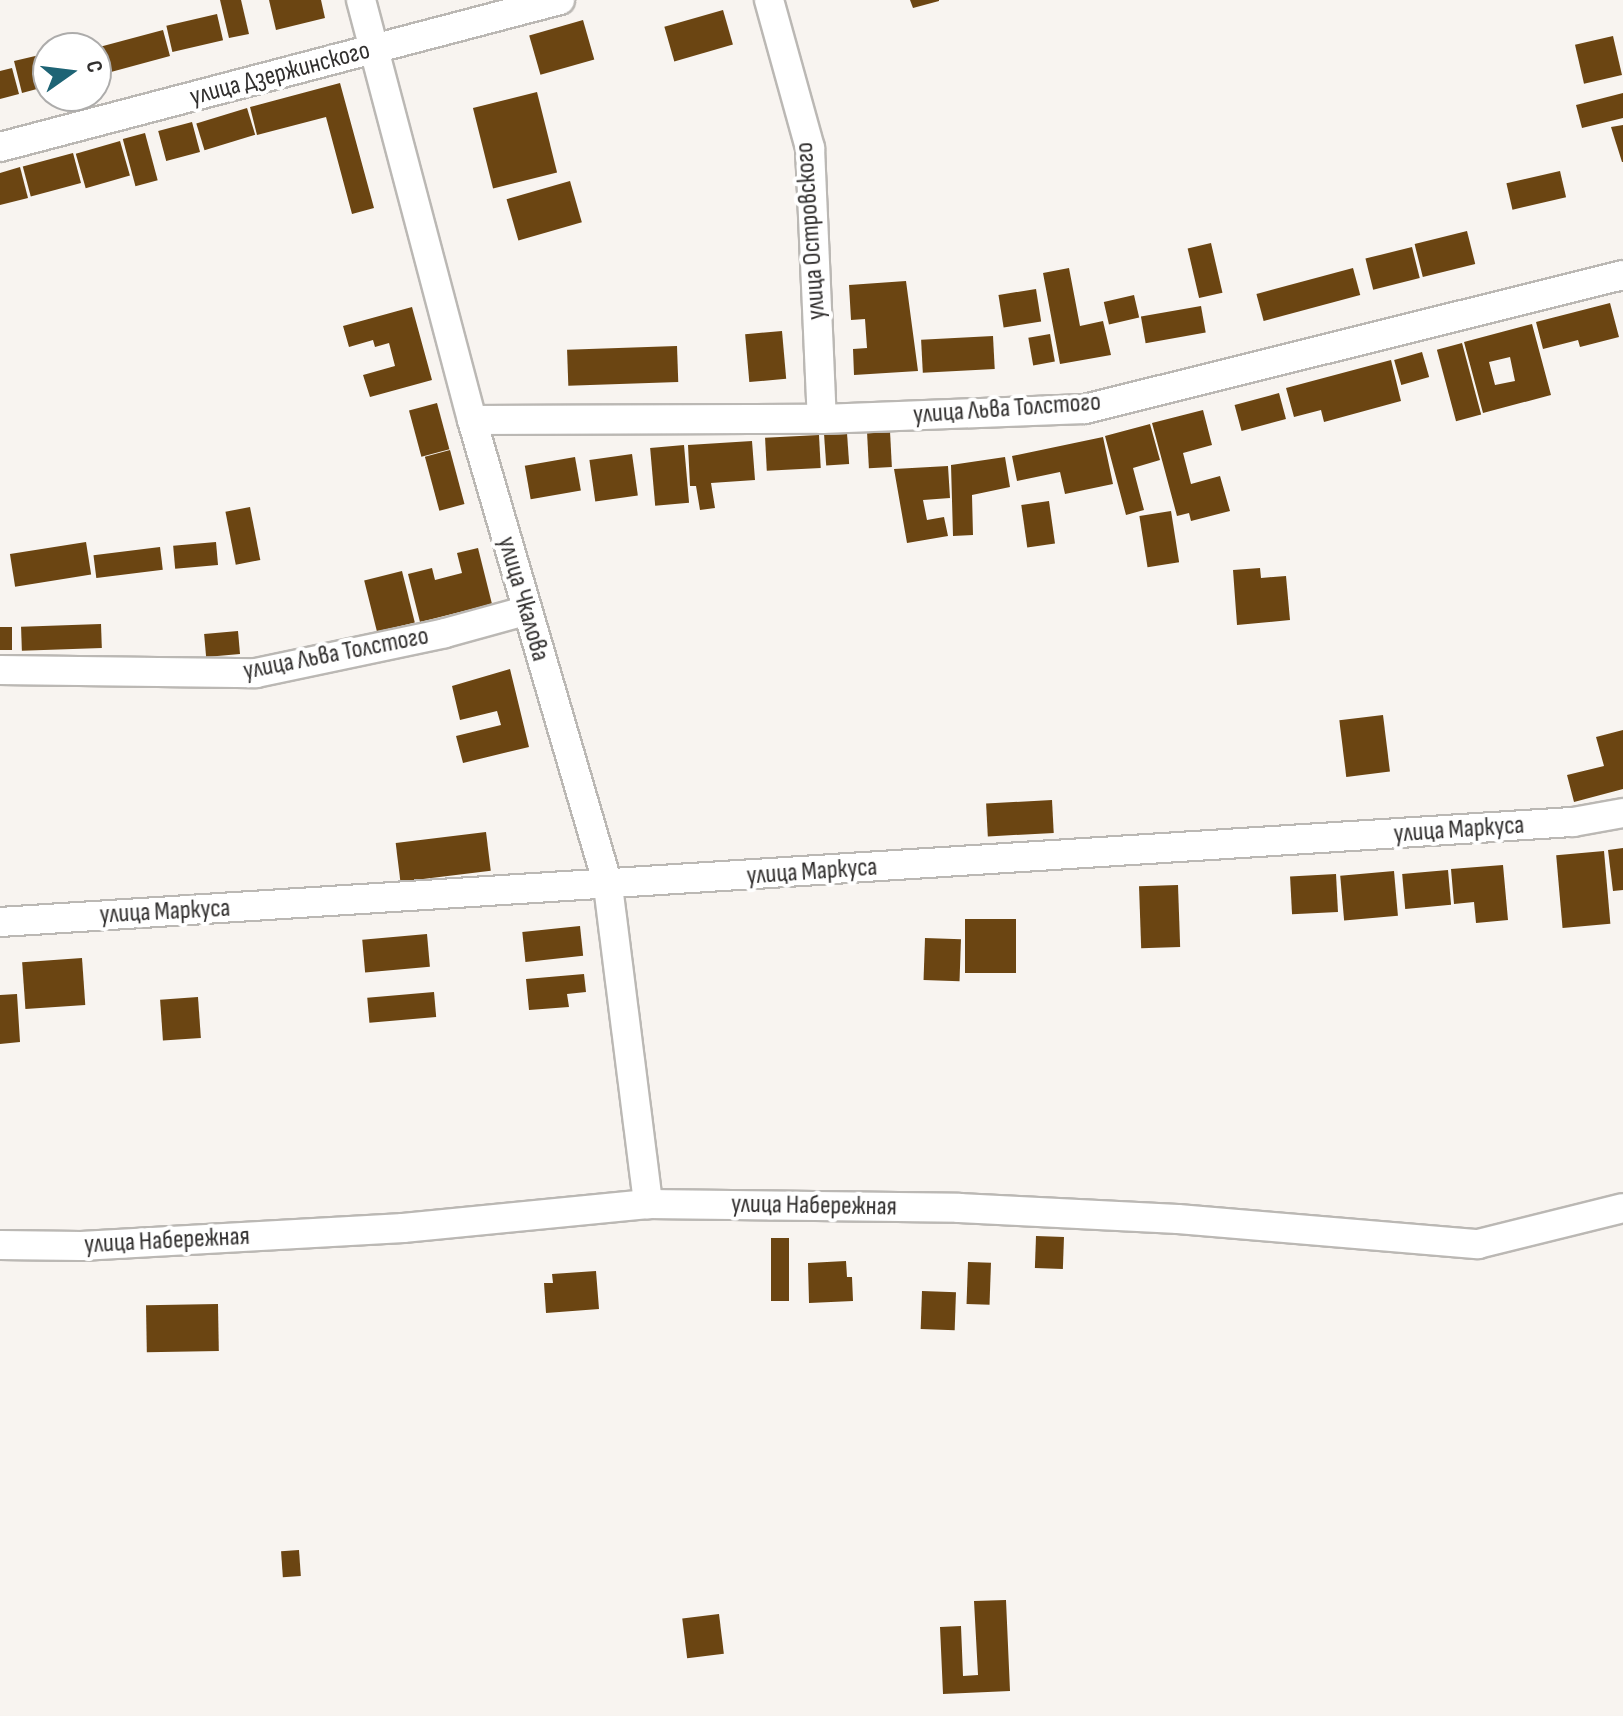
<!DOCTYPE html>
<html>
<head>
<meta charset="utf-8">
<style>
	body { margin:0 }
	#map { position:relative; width:1623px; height:1716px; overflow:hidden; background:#f8f4f0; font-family:"Sofia Sans Condensed",sans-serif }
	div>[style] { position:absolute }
	.building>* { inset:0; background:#6b4512; transform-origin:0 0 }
	.roads { filter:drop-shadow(2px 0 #bbb8b4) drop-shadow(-2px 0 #bbb8b4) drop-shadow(0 2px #bbb8b4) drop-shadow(0 -2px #bbb8b4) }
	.street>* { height:28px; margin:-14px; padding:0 14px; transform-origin:14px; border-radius:14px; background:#fff }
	span { translate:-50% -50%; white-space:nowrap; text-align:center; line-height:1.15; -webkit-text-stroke:8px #fff; paint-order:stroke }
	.street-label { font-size:26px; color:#312f2e }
	.north { position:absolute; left:32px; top:32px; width:80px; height:80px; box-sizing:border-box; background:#fff; border:2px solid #adacab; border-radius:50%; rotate:76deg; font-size:22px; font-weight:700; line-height:32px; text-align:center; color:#312f2e }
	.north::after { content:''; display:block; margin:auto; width:28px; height:36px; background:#1e6475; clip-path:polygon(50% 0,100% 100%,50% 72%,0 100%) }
</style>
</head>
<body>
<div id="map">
	<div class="building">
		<i style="clip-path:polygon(220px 0,241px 0,249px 34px,229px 38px)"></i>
		<i style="clip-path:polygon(269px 0,321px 0,325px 18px,276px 30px)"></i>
		<i style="clip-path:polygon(910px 0,939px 0,939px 1px,913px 8px)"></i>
		<i style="left:723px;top:10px;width:36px;height:61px;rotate:74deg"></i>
		<i style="left:217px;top:14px;width:27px;height:52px;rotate:77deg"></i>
		<i style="left:583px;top:20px;width:41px;height:56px;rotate:74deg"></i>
		<i style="left:163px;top:30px;width:27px;height:64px;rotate:75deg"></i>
		<i style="clip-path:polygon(74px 35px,77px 48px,62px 48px,59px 38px)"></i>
		<i style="left:1613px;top:36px;width:40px;height:39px;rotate:77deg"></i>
		<i style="clip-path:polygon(96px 52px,102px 73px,96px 75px)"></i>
		<i style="clip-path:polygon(48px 53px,48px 86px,22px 93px,14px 61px)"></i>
		<i style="clip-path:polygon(12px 68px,19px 94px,0 99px,0 71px)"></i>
		<i style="clip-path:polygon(340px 83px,374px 208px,352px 214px,326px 117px,257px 135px,250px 107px)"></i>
		<i style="left:537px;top:92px;width:83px;height:66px;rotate:76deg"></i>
		<i style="clip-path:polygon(1623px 93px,1623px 118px,1582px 128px,1576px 105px)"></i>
		<i style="left:247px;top:108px;width:28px;height:53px;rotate:73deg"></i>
		<i style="left:192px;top:122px;width:31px;height:35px;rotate:75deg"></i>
		<i style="clip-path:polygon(1623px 125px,1623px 162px,1622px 162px,1611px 127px)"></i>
		<i style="left:145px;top:133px;width:49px;height:23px;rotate:75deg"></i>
		<i style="left:120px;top:141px;width:36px;height:46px;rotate:74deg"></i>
		<i style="left:73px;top:153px;width:31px;height:52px;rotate:75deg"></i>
		<i style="clip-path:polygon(20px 167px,28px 198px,0 205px,0 173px)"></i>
		<i style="left:1560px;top:171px;width:27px;height:55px;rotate:77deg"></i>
		<i style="left:570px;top:181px;width:43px;height:66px;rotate:74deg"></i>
		<i style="left:1467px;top:231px;width:34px;height:54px;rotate:76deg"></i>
		<i style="left:1211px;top:243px;width:51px;height:24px;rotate:77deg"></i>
		<i style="left:1412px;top:247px;width:32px;height:48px;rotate:76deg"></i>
		<i style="clip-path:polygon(1069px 268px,1080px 326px,1103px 321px,1111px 355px,1060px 364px,1043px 273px)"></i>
		<i style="left:1353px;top:268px;width:28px;height:100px;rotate:75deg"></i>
		<i style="clip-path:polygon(906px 281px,918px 371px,854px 375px,853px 349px,867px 348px,865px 319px,851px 320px,849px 285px)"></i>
		<i style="left:1036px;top:289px;width:33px;height:38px;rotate:81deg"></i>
		<i style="left:1134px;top:295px;width:23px;height:31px;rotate:77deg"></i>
		<i style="clip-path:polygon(1610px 303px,1619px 337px,1580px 347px,1578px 340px,1543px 349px,1536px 322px)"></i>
		<i style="left:1201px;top:306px;width:27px;height:61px;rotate:80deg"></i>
		<i style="clip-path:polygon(412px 307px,432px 380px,370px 397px,363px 375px,395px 366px,389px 343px,375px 347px,373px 340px,349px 347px,343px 326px)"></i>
		<i style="clip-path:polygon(evenodd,1532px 324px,1551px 395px,1483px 413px,1464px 342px,1532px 324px,1510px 357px,1515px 381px,1495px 385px,1489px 362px,1510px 357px)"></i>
		<i style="left:782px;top:331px;width:48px;height:37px;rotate:85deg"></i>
		<i style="left:1050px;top:334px;width:28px;height:22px;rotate:80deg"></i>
		<i style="left:993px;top:336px;width:33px;height:72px;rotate:87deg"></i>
		<i style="left:1462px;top:343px;width:74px;height:26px;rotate:75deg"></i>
		<i style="left:677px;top:346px;width:36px;height:110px;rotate:88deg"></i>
		<i style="left:1422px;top:352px;width:26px;height:29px;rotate:74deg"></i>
		<i style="clip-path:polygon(1391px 360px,1401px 401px,1324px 422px,1321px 410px,1294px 417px,1286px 388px)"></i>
		<i style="left:1279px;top:393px;width:27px;height:46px;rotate:75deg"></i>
		<i style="left:437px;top:403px;width:48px;height:29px;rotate:75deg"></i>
		<i style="clip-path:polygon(1203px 410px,1212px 445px,1183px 453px,1191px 484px,1220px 476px,1230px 511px,1191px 521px,1189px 513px,1177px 516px,1152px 423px)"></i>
		<i style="clip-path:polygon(1150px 424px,1160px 460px,1133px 468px,1144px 510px,1126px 515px,1105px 436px)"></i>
		<i style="left:890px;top:431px;width:36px;height:23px;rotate:87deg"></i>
		<i style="left:847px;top:433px;width:31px;height:23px;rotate:86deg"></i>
		<i style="left:819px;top:435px;width:33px;height:54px;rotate:87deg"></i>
		<i style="clip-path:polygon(1103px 437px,1113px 484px,1065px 494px,1060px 472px,1017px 481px,1012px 456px)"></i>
		<i style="clip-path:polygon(752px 441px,755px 480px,711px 483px,715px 508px,700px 510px,696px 486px,690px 486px,688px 445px)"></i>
		<i style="left:684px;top:445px;width:58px;height:34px;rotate:85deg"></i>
		<i style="left:450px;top:450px;width:56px;height:26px;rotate:75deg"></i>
		<i style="left:632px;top:454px;width:42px;height:43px;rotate:82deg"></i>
		<i style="left:575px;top:457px;width:34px;height:51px;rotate:80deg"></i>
		<i style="clip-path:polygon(1005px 457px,1010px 487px,972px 495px,973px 535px,953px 536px,951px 465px)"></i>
		<i style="clip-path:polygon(948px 466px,950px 498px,923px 500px,927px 520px,944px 517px,948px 536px,907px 543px,894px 469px)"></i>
		<i style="left:1049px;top:501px;width:43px;height:28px;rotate:82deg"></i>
		<i style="left:250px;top:507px;width:54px;height:25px;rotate:79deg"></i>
		<i style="left:1171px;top:511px;width:52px;height:32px;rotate:81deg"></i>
		<i style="left:86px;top:542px;width:33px;height:77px;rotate:81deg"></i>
		<i style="left:216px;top:542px;width:23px;height:43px;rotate:85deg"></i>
		<i style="left:160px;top:547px;width:23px;height:67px;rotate:83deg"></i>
		<i style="clip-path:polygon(478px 548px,492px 604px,420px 622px,408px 574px,432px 568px,435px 580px,462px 573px,457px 553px)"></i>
		<i style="clip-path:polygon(1260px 568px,1261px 578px,1286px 576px,1290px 620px,1237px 625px,1233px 570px)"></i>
		<i style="left:402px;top:571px;width:53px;height:39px;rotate:76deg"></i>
		<i style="left:101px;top:624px;width:24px;height:80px;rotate:88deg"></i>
		<i style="left:0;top:627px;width:12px;height:23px"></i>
		<i style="left:238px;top:631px;width:23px;height:34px;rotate:85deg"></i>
		<i style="clip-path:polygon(510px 669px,529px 747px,463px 763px,456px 736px,501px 725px,497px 711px,460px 720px,452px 686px)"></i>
		<i style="left:1383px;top:715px;width:57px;height:44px;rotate:83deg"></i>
		<i style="clip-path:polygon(1623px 730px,1623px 789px,1574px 802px,1567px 775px,1604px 766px,1596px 737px)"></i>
		<i style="left:1052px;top:800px;width:33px;height:66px;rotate:87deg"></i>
		<i style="left:486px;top:832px;width:39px;height:91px;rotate:83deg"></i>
		<i style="clip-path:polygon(1623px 848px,1623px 890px,1613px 891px,1608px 850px)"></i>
		<i style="left:1604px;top:851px;width:73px;height:48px;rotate:85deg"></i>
		<i style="clip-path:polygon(1503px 865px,1508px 920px,1476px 923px,1474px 902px,1454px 904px,1451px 869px)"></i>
		<i style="left:1448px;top:870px;width:35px;height:46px;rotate:85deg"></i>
		<i style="left:1394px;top:871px;width:45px;height:54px;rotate:85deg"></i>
		<i style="left:1336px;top:874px;width:38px;height:46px;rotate:87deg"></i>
		<i style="left:1178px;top:885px;width:62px;height:39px;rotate:88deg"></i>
		<i style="left:965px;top:919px;width:51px;height:54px"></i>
		<i style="left:580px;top:926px;width:30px;height:58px;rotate:84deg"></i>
		<i style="left:427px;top:934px;width:33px;height:65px;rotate:85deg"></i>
		<i style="left:925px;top:938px;width:36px;height:42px;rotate:2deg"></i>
		<i style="left:82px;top:958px;width:47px;height:60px;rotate:86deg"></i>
		<i style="clip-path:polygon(584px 974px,586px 992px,567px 994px,569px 1007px,529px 1010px,526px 979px)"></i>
		<i style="left:434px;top:992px;width:25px;height:67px;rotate:85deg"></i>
		<i style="clip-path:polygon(17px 994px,20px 1042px,0 1044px,0 995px)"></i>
		<i style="left:198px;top:997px;width:41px;height:38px;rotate:86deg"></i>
		<i style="left:1036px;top:1236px;width:28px;height:32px;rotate:2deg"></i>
		<i style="left:771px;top:1238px;width:18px;height:63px"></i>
		<i style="clip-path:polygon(846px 1261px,847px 1277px,852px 1277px,853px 1301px,809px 1303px,808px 1263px)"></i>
		<i style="left:968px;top:1262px;width:23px;height:42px;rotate:2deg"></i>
		<i style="clip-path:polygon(596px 1271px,599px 1309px,546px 1313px,544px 1283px,553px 1283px,552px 1274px)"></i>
		<i style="left:922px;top:1291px;width:34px;height:38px;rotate:2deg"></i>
		<i style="left:218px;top:1304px;width:47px;height:72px;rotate:89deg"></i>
		<i style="left:299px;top:1550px;width:26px;height:18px;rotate:86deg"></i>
		<i style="clip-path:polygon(1006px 1600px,1010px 1691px,943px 1694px,940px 1627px,961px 1626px,963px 1676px,978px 1675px,974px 1601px)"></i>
		<i style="left:719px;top:1614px;width:40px;height:37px;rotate:83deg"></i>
	</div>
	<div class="roads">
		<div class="street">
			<i style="left:361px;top:0;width:434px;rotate:75.2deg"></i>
			<i style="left:472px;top:420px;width:485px;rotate:73.7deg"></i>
			<i style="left:608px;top:886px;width:321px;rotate:82.8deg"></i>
			<i style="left:769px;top:0;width:154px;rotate:74.5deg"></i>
			<i style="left:810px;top:148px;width:271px;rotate:87.5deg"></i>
			<i style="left:0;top:147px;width:579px;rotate:-14.71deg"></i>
			<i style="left:472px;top:420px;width:350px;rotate:-0.2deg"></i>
			<i style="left:822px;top:419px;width:263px;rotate:-2.2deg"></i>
			<i style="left:1085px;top:409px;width:554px;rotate:-13.99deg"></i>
			<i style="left:0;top:670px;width:256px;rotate:0.7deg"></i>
			<i style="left:256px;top:673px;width:193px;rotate:-11.9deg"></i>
			<i style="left:445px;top:633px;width:83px;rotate:-15.4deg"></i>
			<i style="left:0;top:922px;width:1576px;rotate:-3.64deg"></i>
			<i style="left:1573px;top:822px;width:51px;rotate:-10.2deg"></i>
			<i style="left:0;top:1245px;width:81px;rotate:0.7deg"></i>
			<i style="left:81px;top:1246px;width:323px;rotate:-3.2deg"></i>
			<i style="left:403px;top:1228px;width:246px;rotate:-5.6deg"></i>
			<i style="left:648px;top:1204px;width:311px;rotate:0.7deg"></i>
			<i style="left:959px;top:1208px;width:219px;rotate:2.9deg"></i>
			<i style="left:1178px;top:1219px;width:301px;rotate:4.8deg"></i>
			<i style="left:1478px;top:1244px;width:149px;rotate:-13.9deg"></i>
		</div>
	</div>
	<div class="street-label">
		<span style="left:280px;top:74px;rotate:-15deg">улица Дзержинского</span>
		<span style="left:811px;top:231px;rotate:-94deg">улица Островского</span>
		<span style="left:1007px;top:409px;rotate:-4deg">улица Льва Толстого</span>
		<span style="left:523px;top:599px;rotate:74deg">улица Чкалова</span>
		<span style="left:336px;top:654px;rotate:-11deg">улица Льва Толстого</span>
		<span style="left:1459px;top:830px;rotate:-4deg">улица Маркуса</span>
		<span style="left:812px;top:872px;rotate:-4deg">улица Маркуса</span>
		<span style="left:165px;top:912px;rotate:-3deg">улица Маркуса</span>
		<span style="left:814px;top:1206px;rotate:1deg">улица Набережная</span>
		<span style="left:167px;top:1241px;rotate:-3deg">улица Набережная</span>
	</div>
	<div class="north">С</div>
</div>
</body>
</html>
